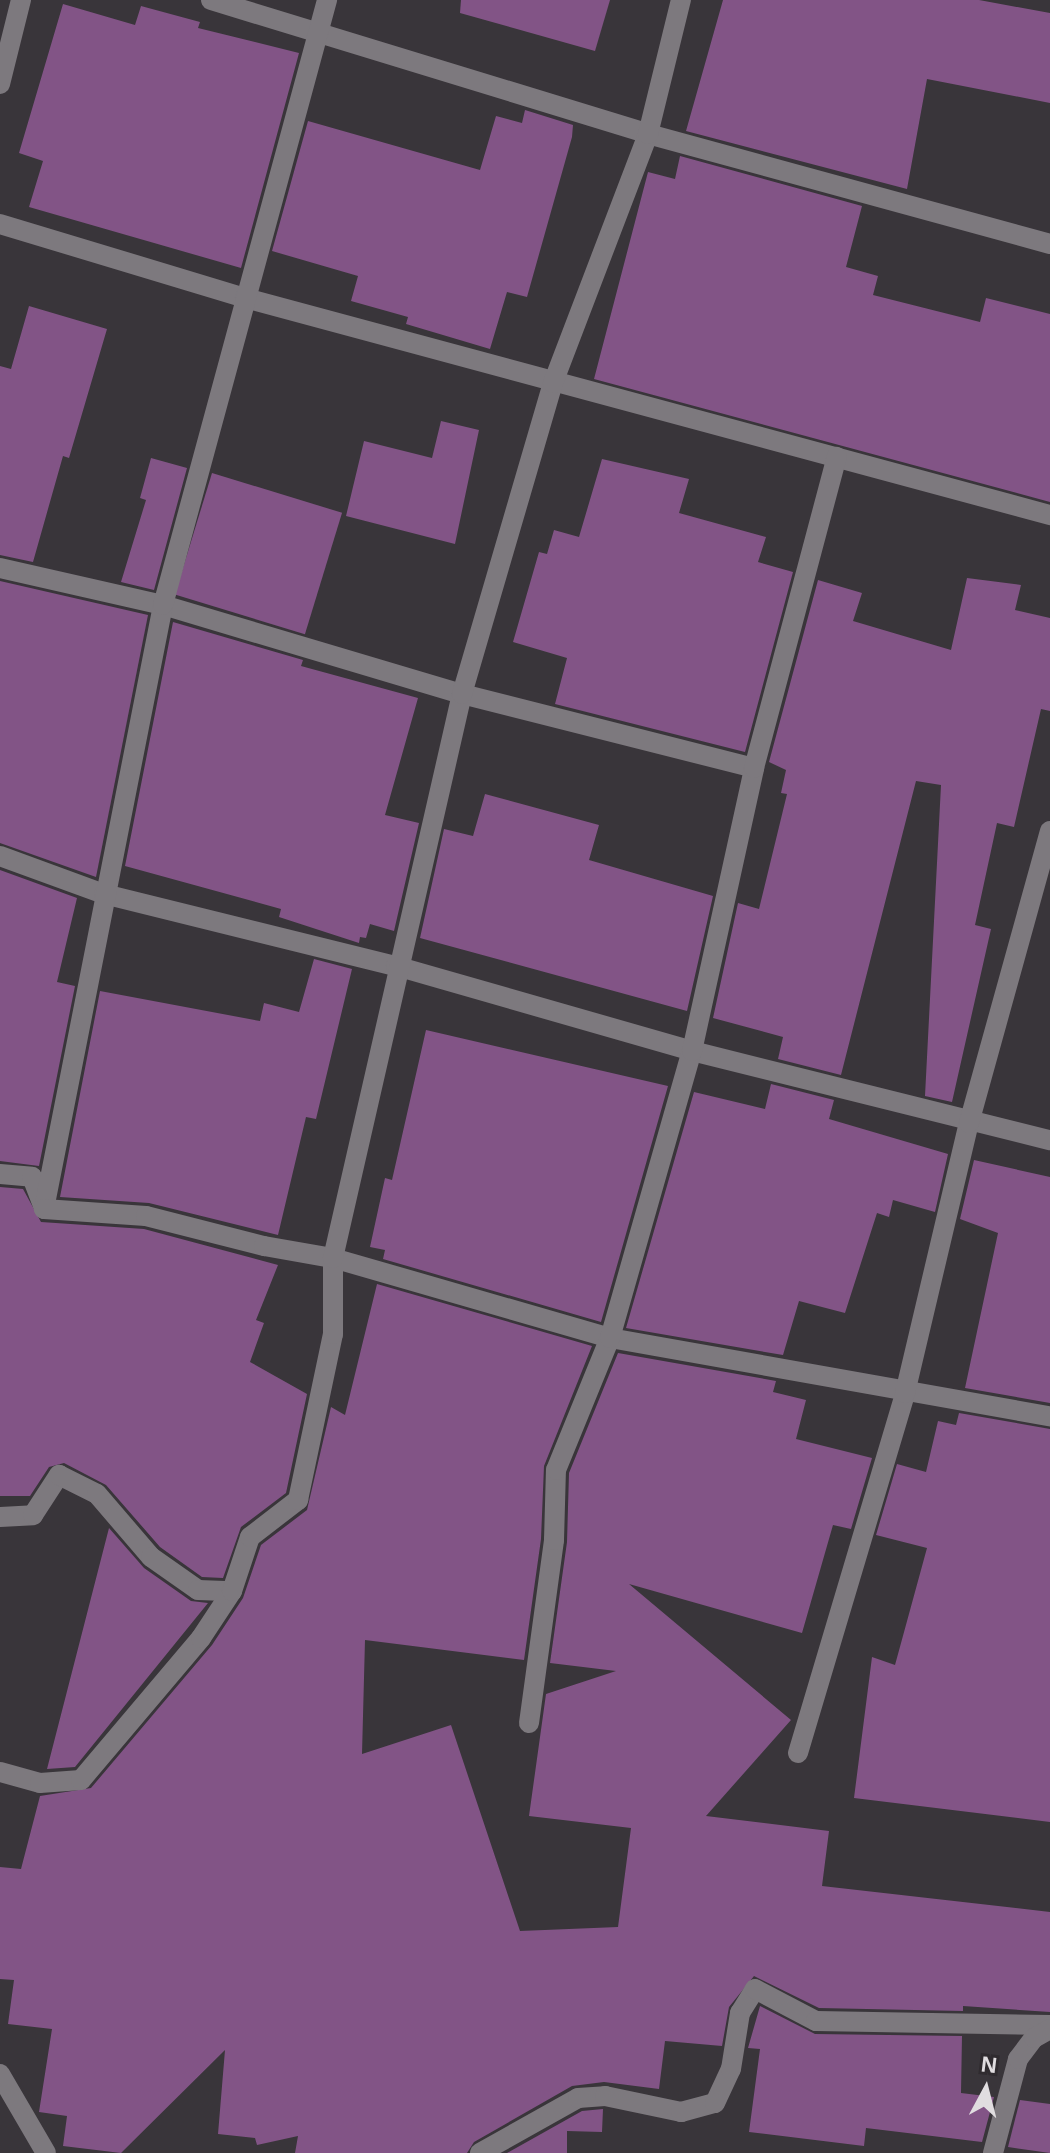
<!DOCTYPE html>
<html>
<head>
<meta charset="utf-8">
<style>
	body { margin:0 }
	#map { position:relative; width:1050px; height:2153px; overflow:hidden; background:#39353a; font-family:Helvetica,sans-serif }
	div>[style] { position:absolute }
	.building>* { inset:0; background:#825486; transform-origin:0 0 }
	.minor>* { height:20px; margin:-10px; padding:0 10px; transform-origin:10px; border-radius:10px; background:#7d797e }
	span { translate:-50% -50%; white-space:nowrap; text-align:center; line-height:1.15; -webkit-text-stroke:8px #2f2b2f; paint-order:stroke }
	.north { position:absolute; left:946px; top:2049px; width:80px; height:80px; -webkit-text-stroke:6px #2f2b2f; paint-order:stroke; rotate:7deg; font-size:22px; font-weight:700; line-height:32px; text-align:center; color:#e0dde0 }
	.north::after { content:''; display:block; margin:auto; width:28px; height:36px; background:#e0dde0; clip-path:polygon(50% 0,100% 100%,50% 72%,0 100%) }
</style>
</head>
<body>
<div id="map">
	<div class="building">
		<i style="clip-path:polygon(461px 0,610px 0,595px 51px,460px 13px)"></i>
		<i style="clip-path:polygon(723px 0,979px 0,1050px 13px,1050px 103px,927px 79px,907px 189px,686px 131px)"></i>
		<i style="clip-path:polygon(63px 4px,135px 25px,141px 6px,200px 22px,198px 28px,299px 53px,241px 268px,29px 207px,43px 161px,19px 153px)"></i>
		<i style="clip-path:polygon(525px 110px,573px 125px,572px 137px,527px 297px,507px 292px,490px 349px,406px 324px,408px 317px,351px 301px,358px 276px,272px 251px,308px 121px,480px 170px,496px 116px,522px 123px)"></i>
		<i style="clip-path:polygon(680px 156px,862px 206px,846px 267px,878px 276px,873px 295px,980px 322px,986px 298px,1050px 314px,1050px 502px,594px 379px,648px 172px,675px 179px)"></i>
		<i style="clip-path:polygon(29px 306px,107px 329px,69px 458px,63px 456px,33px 562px,0 555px,0 366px,11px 369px)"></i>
		<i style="clip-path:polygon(441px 421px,479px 430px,455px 544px,346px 516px,364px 441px,432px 458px)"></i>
		<i style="clip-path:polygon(151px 458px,187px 468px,154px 590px,121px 582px,146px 500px,140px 498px)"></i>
		<i style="clip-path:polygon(602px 459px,689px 479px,679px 513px,766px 537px,758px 562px,793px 572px,745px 752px,555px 704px,567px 658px,513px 642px,539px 552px,547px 554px,554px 530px,579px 537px)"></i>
		<i style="left:212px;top:473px;width:136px;height:127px;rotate:17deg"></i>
		<i style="clip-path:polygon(967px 578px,1021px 585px,1015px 610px,1050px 618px,1050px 711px,1041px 709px,1014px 827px,997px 823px,975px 925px,991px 929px,952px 1102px,925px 1096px,941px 785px,916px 781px,841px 1075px,778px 1059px,783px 1037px,713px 1018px,738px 903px,759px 909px,787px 794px,781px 793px,786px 770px,769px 762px,818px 580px,862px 593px,853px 621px,951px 650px)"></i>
		<i style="clip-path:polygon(0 581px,148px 615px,96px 877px,0 843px)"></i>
		<i style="clip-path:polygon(173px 622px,303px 660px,301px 666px,418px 698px,385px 815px,419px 823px,394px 931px,370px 924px,366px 938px,360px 937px,359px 943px,279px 917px,281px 909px,125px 866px)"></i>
		<i style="clip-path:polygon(485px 794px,599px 825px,589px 860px,713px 896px,687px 1011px,420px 938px,444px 829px,473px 836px)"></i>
		<i style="clip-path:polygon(0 870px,77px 898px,57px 982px,75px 986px,39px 1166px,0 1161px)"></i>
		<i style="clip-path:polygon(314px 959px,352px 969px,316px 1119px,306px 1117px,278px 1235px,149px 1203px,60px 1197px,100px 991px,260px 1021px,264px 1003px,299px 1012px)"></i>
		<i style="clip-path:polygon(426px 1030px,668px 1086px,601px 1322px,383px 1259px,385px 1250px,370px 1247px,385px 1178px,392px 1180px)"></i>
		<i style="clip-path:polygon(771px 1084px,834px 1100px,829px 1119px,948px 1154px,935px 1212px,893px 1200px,889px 1217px,877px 1213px,845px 1313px,799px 1301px,783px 1355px,626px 1328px,694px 1092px,765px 1109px)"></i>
		<i style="clip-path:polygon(974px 1160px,1050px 1177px,1050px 1403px,965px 1388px,998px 1233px,960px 1219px)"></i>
		<i style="clip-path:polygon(0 1187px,23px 1189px,41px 1222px,144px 1229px,278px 1265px,256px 1320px,264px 1323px,250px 1362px,307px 1394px,286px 1493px,241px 1527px,223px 1578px,202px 1577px,160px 1547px,106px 1485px,64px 1463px,49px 1467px,30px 1496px,0 1496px)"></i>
		<i style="clip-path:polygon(377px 1284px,592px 1346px,544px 1466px,541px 1539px,524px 1660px,365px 1640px,362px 1754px,451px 1725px,520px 1931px,618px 1927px,631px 1828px,529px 1816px,546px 1694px,616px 1671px,550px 1663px,567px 1542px,569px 1473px,618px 1353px,776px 1381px,773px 1392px,806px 1400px,796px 1439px,872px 1458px,851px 1529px,833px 1525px,802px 1633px,629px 1584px,791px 1720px,706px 1816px,829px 1831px,822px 1886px,1050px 1912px,1050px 2012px,963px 2006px,963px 2011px,819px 2008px,754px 1976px,729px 2007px,722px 2046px,665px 2041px,659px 2089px,604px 2082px,572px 2086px,474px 2142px,467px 2153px,295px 2153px,298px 2136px,257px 2145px,255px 2138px,218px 2134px,225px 2050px,121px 2153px,63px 2146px,67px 2116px,39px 2112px,52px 2029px,8px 2024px,14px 1980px,0 1979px,0 1867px,21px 1869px,40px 1796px,91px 1788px,212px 1645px,243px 1598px,261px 1545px,307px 1510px,331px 1407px,345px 1415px)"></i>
		<i style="clip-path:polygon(959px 1413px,1050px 1429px,1050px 1822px,854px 1798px,872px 1657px,895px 1665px,927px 1548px,876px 1535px,897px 1464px,926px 1472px,938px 1421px,956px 1425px)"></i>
		<i style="clip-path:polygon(109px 1528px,144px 1568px,191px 1601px,208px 1603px,75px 1767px,47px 1769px)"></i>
		<i style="clip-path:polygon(760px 2006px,815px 2034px,962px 2036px,961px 2093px,994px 2097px,982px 2142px,866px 2128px,864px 2146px,749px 2132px,760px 2049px,748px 2048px)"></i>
		<i style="clip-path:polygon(1020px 2100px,1050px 2104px,1050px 2153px,1008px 2147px)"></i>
		<i style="clip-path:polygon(603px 2109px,602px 2132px,567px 2131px,567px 2153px,507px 2153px,582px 2111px)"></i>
	</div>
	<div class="minor">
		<i style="left:211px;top:0;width:457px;rotate:17deg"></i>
		<i style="left:648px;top:134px;width:417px;rotate:15.3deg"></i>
		<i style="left:0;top:84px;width:87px;rotate:-76deg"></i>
		<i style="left:0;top:224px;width:256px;rotate:16.8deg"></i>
		<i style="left:245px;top:298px;width:834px;rotate:15.09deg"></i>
		<i style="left:0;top:568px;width:167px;rotate:12.8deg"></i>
		<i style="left:163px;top:605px;width:312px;rotate:16.6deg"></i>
		<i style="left:462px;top:694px;width:301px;rotate:14.2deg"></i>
		<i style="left:0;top:856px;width:111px;rotate:20.1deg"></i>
		<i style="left:104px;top:894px;width:301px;rotate:13.9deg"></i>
		<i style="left:396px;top:966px;width:308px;rotate:16deg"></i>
		<i style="left:692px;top:1051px;width:369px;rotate:14deg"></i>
		<i style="left:0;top:1174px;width:32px;rotate:5deg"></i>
		<i style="left:32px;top:1177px;width:34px;rotate:69deg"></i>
		<i style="left:44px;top:1209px;width:616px;rotate:-78.85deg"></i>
		<i style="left:163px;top:605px;width:627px;rotate:-74.83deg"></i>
		<i style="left:44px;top:1209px;width:102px;rotate:3.9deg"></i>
		<i style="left:146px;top:1216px;width:122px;rotate:14.3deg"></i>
		<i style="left:264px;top:1246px;width:70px;rotate:9.9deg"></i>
		<i style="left:333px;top:1258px;width:288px;rotate:16.1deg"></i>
		<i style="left:610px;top:1338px;width:447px;rotate:10.1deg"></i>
		<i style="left:0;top:1517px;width:33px;rotate:-3deg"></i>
		<i style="left:33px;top:1515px;width:48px;rotate:-57deg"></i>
		<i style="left:59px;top:1475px;width:42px;rotate:26.6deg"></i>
		<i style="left:97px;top:1494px;width:83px;rotate:49.4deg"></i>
		<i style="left:151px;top:1557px;width:57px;rotate:35.1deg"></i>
		<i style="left:198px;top:1590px;width:34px;rotate:2deg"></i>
		<i style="left:529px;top:1723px;width:185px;rotate:-82.2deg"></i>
		<i style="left:554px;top:1540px;width:70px;rotate:-88.4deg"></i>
		<i style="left:556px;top:1470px;width:143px;rotate:-67.8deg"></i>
		<i style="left:610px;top:1338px;width:298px;rotate:-74.1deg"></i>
		<i style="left:692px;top:1051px;width:290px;rotate:-77.6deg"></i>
		<i style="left:754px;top:768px;width:322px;rotate:-75.1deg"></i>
		<i style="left:798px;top:1753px;width:376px;rotate:-73.4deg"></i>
		<i style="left:905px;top:1393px;width:277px;rotate:-76.7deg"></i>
		<i style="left:969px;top:1123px;width:303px;rotate:-74.5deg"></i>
		<i style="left:0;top:1772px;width:41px;rotate:15.4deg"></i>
		<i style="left:40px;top:1783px;width:41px;rotate:-4.2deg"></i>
		<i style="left:81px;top:1780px;width:186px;rotate:-49.8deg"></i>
		<i style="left:201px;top:1638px;width:56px;rotate:-56.6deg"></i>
		<i style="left:232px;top:1591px;width:57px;rotate:-71.6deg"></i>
		<i style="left:250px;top:1537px;width:61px;rotate:-37.6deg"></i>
		<i style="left:298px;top:1500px;width:170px;rotate:-78.1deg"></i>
		<i style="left:333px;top:1334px;width:76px;rotate:-90deg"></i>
		<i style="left:333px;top:1258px;width:579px;rotate:-77.12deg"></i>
		<i style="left:462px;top:694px;width:324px;rotate:-73.7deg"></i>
		<i style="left:553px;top:383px;width:267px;rotate:-69.1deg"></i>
		<i style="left:648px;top:134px;width:138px;rotate:-76.2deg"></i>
		<i style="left:0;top:2074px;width:91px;rotate:59.8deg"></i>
		<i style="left:480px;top:2153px;width:112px;rotate:-29.3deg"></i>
		<i style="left:578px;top:2098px;width:27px;rotate:-4deg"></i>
		<i style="left:605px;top:2096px;width:78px;rotate:11.9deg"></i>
		<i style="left:681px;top:2112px;width:35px;rotate:-15deg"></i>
		<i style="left:715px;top:2103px;width:38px;rotate:-65deg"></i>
		<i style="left:731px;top:2069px;width:57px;rotate:-80.9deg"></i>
		<i style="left:740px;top:2013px;width:28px;rotate:-58deg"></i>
		<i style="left:755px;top:1989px;width:69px;rotate:27.7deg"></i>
		<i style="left:816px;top:2021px;width:234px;rotate:1deg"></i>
		<i style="left:993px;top:2153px;width:97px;rotate:-75.1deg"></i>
		<i style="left:1018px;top:2059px;width:26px;rotate:-53deg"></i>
		<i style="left:1034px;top:2038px;width:18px;rotate:-29deg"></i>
	</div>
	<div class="north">N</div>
</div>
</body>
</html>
